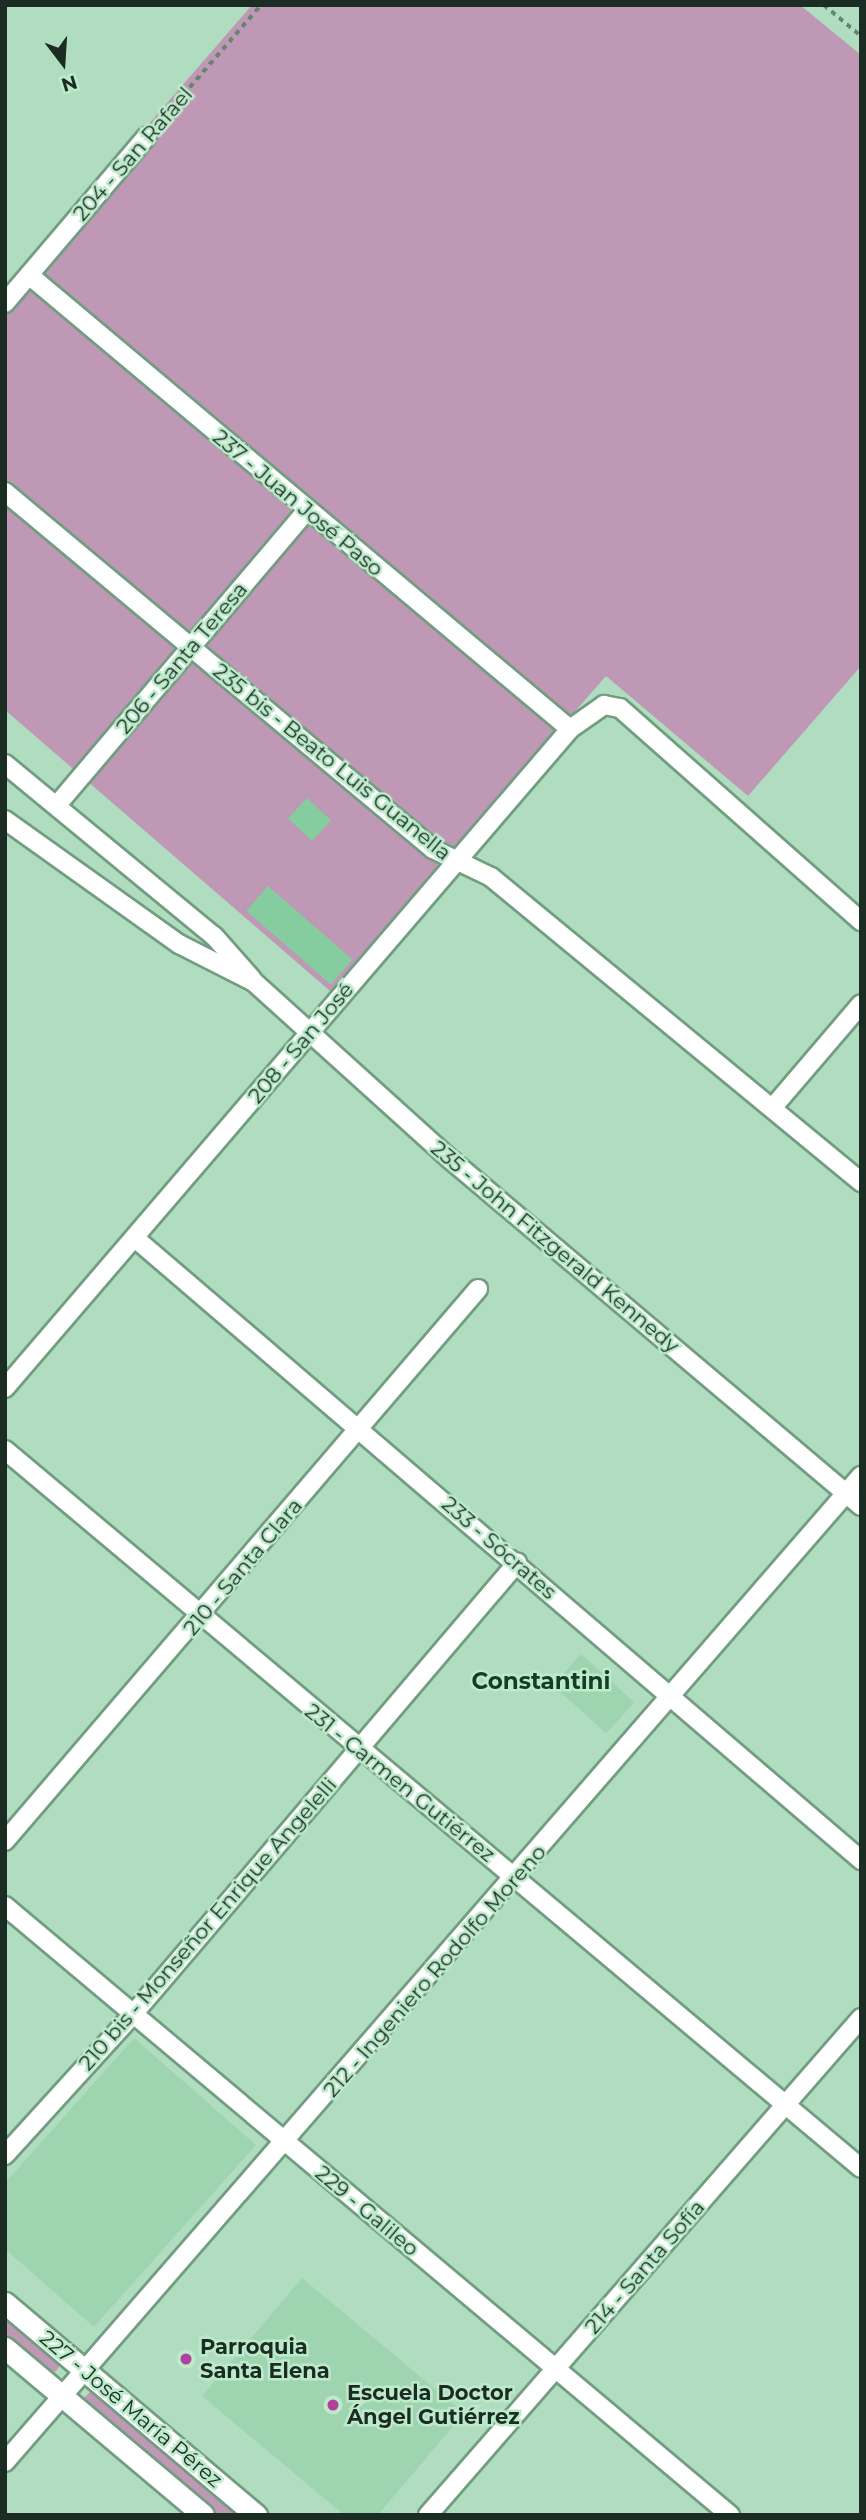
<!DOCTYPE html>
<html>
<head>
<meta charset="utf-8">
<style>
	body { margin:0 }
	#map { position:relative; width:866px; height:2520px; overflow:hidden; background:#b0ddbf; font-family:Montserrat,sans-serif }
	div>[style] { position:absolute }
	.built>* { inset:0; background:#9fd4b1; transform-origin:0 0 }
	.green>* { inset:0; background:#be98b4 }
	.building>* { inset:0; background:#85cd9f; transform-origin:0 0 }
	.path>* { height:3.5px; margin-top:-1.75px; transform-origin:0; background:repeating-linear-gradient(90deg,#668571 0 5px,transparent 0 10px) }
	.roads { filter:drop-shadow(2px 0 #729d81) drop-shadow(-2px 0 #729d81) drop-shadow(0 2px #729d81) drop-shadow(0 -2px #729d81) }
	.minor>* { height:18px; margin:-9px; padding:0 9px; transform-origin:9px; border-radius:9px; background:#fff }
	.tertiary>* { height:21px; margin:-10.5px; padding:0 10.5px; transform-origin:10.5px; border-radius:10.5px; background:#fff }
	.dots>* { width:19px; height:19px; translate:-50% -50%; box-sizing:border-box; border:4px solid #bceacb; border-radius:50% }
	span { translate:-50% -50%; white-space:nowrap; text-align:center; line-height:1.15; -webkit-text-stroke:5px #bceacb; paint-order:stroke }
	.street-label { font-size:21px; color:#1b2d22 }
	.poi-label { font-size:21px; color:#1b2d22; font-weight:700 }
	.left { translate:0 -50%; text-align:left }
	.neighbourhood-label { font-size:23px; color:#133d25; font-weight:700 }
	.frame { position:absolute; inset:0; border:7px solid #1b2d22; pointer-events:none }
	.north { position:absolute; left:28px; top:28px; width:70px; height:70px; -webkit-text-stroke:5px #bceacb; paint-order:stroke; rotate:163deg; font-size:19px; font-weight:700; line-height:28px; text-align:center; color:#1b2d22 }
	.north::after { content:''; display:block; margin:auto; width:24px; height:32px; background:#1b2d22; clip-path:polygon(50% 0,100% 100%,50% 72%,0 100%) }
</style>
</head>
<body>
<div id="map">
	<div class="built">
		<i style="left:581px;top:1654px;width:72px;height:42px;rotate:42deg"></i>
		<i style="clip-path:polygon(134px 2038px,256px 2145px,94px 2327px,5px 2249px,5px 2183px)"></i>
		<i style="clip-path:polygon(302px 2278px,464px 2413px,378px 2515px,344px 2515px,202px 2396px)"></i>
	</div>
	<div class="green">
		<i style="clip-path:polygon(252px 5px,800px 5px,861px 55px,861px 666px,748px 796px,606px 676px,330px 991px,5px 710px,5px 290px)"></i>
		<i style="clip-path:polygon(5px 2314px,62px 2363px,51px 2377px,5px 2338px)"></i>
		<i style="clip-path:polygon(93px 2389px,244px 2515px,213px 2515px,80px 2402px)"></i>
	</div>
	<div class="building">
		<i style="left:307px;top:798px;width:33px;height:28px;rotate:43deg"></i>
		<i style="left:268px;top:886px;width:112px;height:33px;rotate:41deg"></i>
	</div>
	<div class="path">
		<i style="left:824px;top:5px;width:48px;rotate:40deg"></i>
		<i style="left:157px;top:125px;width:159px;rotate:-49.1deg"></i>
	</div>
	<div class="roads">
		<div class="minor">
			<i style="left:29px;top:275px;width:706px;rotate:40deg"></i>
			<i style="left:5px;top:303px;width:219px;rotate:-49.6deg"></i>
			<i style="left:5px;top:492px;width:557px;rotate:39.83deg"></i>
			<i style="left:433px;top:849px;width:64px;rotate:25.8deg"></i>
			<i style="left:491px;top:877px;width:480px;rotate:39.5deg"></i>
			<i style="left:5px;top:764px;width:271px;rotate:39.5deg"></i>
			<i style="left:214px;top:936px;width:57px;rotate:48.5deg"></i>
			<i style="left:57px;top:805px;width:385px;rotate:-49.7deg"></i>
			<i style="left:5px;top:820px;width:214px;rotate:35.5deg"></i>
			<i style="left:179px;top:944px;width:84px;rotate:26.9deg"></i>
			<i style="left:254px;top:982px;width:264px;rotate:42.1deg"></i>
			<i style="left:450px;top:1159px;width:538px;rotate:40.17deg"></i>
			<i style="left:774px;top:1106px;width:134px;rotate:-49.5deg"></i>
			<i style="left:136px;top:1239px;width:955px;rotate:40.58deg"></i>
			<i style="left:5px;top:1388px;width:868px;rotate:-49.39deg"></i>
			<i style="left:570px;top:729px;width:42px;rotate:-35.2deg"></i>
			<i style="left:604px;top:705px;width:16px;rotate:11deg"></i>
			<i style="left:620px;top:708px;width:322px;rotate:41.5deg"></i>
			<i style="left:5px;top:1450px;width:1117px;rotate:39.99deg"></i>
			<i style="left:5px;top:1841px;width:727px;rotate:-49.41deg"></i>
			<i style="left:5px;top:1906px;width:947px;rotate:40.03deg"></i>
			<i style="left:5px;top:2155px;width:193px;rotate:-47.7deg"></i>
			<i style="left:135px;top:2012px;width:590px;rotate:-49.61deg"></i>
			<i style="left:5px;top:2462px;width:1306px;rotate:-49.04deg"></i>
			<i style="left:428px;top:2515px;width:659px;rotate:-48.94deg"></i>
		</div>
		<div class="tertiary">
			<i style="left:5px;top:2303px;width:329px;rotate:40.2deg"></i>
			<i style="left:5px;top:2348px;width:259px;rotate:40.1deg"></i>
		</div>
	</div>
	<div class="dots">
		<i style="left:186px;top:2359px;background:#b2419e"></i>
		<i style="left:333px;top:2405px;background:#b2419e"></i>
	</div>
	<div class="street-label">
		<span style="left:133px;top:154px;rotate:-49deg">204 - San Rafael</span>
		<span style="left:298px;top:503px;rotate:40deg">237 - Juan José Paso</span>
		<span style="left:182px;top:658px;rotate:-50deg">206 - Santa Teresa</span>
		<span style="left:332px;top:762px;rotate:39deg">235 bis - Beato Luis Guanella</span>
		<span style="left:301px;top:1043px;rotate:-50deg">208 - San José</span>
		<span style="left:555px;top:1247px;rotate:40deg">235 - John Fitzgerald Kennedy</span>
		<span style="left:499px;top:1548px;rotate:41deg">233 - Sócrates</span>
		<span style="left:243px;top:1567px;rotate:-50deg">210 - Santa Clara</span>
		<span style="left:400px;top:1783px;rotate:39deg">231 - Carmen Gutiérrez</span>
		<span style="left:208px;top:1924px;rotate:-49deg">210 bis - Monseñor Enrique Angelelli</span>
		<span style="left:435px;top:1971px;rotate:-49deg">212 - Ingeniero Rodolfo Moreno</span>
		<span style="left:367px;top:2211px;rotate:40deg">229 - Galileo</span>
		<span style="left:645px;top:2267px;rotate:-49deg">214 - Santa Sofía</span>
		<span style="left:131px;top:2409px;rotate:40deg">227 - José María Pérez</span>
	</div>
	<div class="poi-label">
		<span class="left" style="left:200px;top:2359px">Parroquia<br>Santa Elena</span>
		<span class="left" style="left:347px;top:2405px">Escuela Doctor<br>Ángel Gutiérrez</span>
	</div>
	<div class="neighbourhood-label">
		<span style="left:541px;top:1681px">Constantini</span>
	</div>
	<div class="frame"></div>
	<div class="north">N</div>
</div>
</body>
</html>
